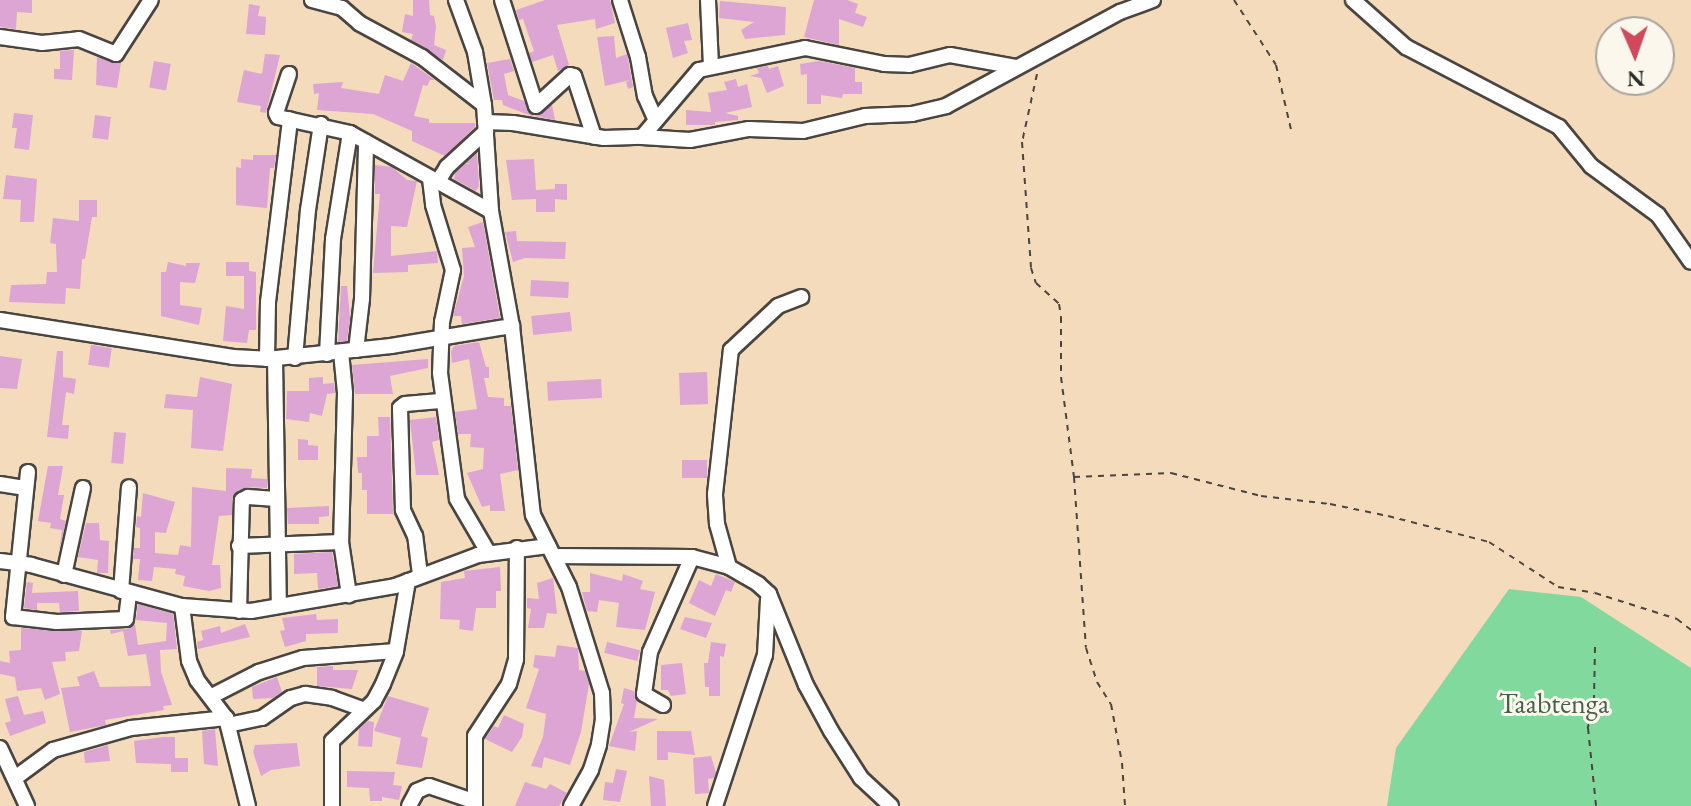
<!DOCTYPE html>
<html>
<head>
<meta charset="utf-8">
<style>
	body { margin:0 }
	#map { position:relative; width:1691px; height:806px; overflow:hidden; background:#f3dbbb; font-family:"EB Garamond",serif }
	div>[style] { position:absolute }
	.green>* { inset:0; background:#82d99d }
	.building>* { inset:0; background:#dca5d3; transform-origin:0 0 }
	.path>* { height:2px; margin-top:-1px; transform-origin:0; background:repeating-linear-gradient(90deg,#494541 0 6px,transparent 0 12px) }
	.roads { filter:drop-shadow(2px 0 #494541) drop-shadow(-2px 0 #494541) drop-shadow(0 2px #494541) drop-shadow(0 -2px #494541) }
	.minor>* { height:14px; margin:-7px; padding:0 7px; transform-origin:7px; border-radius:7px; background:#fff }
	span { translate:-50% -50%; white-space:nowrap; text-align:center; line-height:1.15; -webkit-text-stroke:6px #fbf7ec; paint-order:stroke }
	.park-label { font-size:28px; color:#455f4d }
	.north { position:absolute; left:1595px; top:16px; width:80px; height:80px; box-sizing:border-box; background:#fbf7ec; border:2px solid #a8a59f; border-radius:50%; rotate:178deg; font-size:22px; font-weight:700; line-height:32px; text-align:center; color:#2b2b2b }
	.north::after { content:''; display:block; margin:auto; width:28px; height:36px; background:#d1495b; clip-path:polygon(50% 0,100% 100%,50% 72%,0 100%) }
</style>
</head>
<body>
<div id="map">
	<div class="green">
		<i style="clip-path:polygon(1509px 589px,1581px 597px,1691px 668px,1691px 806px,1387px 806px,1396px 748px)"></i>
	</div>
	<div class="building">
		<i style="clip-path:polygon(0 0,32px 0,32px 13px,17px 12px,16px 29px,0 27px)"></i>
		<i style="clip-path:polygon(413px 0,429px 0,430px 15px,434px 16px,436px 26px,434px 45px,446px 50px,443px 60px,411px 40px,413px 34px,402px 32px,405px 14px,413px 16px)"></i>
		<i style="clip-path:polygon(545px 0,610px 0,615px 23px,596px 29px,595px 19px,557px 25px,569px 65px,558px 71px,553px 55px,532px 62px,529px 53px,534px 51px,523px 19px,519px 20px,516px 10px)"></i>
		<i style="clip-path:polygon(814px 0,847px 0,858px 4px,855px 13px,867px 17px,863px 27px,839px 19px,839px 45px,804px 37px)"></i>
		<i style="clip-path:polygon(720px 1px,786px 7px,785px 35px,745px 39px,741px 30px,754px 22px,719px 18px)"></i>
		<i style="clip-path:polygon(249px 4px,260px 6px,258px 16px,266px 17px,265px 35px,246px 34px)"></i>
		<i style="clip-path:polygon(688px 23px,692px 40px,684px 41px,688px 53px,673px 58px,666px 28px)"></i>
		<i style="clip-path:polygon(614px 36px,616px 58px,627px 54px,633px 87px,628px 89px,626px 82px,630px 80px,605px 86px,597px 37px)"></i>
		<i style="clip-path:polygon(74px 50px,72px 80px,54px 79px,54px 69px,60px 69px,60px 51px)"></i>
		<i style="clip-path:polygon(265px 54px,280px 55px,266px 113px,260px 112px,261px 106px,237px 102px,244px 70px,262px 74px)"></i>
		<i style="clip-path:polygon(97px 57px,121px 63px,117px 88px,96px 85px)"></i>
		<i style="clip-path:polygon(510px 59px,514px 71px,504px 74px,508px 95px,524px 101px,534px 116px,552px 105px,555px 120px,529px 115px,503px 105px,502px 100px,494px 100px,487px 63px)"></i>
		<i style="left:154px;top:61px;width:17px;height:27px;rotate:10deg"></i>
		<i style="clip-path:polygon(819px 61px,855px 68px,855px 82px,862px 82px,862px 94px,843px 94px,842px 98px,821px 95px,821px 104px,807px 104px,807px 74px,801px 75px,800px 64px)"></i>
		<i style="clip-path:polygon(411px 63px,435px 80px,430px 80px,427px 86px,423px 85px,414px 116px,429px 119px,429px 123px,475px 123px,475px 127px,445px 156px,412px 141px,412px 131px,373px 114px,317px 110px,319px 93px,314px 94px,313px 84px,343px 82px,341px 88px,379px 94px,385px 75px,403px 81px)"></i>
		<i style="clip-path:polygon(768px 66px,769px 69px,778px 66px,784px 86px,767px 93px,761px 78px,750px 76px,759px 73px,757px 68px)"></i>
		<i style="clip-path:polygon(736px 79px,738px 87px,747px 84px,752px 107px,725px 113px,738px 116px,738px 120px,715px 122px,715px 125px,686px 125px,686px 110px,711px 112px,708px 93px,727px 90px,724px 82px)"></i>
		<i style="clip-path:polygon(14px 113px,33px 115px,29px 150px,14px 148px,17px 128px,12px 128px)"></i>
		<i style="left:95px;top:115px;width:16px;height:23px;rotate:7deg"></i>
		<i style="clip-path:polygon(477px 153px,479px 186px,476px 191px,454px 179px,455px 173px,465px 164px,471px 164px,466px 163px)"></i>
		<i style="clip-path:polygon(253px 155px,276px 155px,274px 168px,270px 168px,267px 208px,236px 205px,236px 167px,241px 168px,241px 159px,253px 160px)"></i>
		<i style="clip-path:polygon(534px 159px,536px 190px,555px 189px,555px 184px,567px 184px,567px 200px,555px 199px,555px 212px,536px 212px,536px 199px,512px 200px,506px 160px)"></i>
		<i style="clip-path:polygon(375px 165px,392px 167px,407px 180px,417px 181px,407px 227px,391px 226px,391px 256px,437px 251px,438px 263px,408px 265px,408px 272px,373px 273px,380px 194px,375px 194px)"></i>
		<i style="clip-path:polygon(6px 175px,37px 179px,34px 222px,20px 222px,21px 200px,3px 199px)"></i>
		<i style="clip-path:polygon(79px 200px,97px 200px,97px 217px,92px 217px,85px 259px,82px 259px,80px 289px,66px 288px,65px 304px,9px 302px,11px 285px,46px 284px,47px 272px,57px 272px,56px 244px,50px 243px,53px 218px,79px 221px)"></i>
		<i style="clip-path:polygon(483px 222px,500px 318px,462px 324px,461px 316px,453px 316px,464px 276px,462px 248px,475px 247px,468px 227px)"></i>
		<i style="clip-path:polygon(516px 231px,517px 241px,566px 242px,565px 259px,525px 258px,513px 262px,505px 232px)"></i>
		<i style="clip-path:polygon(168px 262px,186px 266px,186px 263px,200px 263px,195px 283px,180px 282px,180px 305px,202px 308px,199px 325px,161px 316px,161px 272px,166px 272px)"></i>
		<i style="clip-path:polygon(226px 262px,249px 262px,249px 271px,256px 272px,256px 330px,249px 330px,247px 343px,223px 341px,226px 306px,244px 309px,244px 276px,226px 276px)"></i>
		<i style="left:531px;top:280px;width:38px;height:16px;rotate:3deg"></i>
		<i style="clip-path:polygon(341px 286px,347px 286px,350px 318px,347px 341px,338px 342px)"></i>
		<i style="left:570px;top:312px;width:19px;height:39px;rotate:84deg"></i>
		<i style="clip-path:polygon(479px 342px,486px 367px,489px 367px,489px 378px,484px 378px,488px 397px,504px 398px,504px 406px,511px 406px,518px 470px,500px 474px,505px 511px,490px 511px,490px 505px,482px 507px,467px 473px,483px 469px,484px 448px,470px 447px,471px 434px,458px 434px,455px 412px,477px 409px,469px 359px,452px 363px,451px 351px,454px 346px)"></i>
		<i style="left:91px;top:345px;width:21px;height:20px;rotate:8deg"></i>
		<i style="clip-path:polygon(57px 351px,63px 351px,63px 377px,76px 379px,74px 394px,66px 392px,62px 425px,69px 425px,68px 439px,47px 437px)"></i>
		<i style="clip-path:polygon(0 356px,22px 359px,17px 389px,0 388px)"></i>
		<i style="clip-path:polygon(428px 359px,428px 368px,390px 376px,393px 394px,355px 394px,352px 365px)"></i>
		<i style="left:707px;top:372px;width:32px;height:28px;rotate:88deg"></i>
		<i style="clip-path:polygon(200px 377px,232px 384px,223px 451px,191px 448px,193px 410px,164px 408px,166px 394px,197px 397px)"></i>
		<i style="clip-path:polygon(323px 377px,323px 384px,334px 383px,335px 393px,327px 394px,322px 416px,310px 413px,309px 422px,286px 419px,287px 391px,309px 391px,309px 378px)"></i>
		<i style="left:601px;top:379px;width:19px;height:54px;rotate:87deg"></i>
		<i style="clip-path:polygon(378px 417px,390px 417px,393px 514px,367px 514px,367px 490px,362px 490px,362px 473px,358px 473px,357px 457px,367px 457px,367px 436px,379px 436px)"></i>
		<i style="clip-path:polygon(436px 417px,439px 440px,432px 442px,439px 475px,416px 475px,410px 420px)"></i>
		<i style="left:114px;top:432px;width:12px;height:31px;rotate:5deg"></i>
		<i style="clip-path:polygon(298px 439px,308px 440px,308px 445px,318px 446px,318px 460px,298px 460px)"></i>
		<i style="left:707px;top:460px;width:18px;height:25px;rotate:90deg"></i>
		<i style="clip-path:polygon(48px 466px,63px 466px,58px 495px,64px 495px,60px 519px,66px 521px,59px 552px,62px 530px,50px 528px,51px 523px,38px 521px)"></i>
		<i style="clip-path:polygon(226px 468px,252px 469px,251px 478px,267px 479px,267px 488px,248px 487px,238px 491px,232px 499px,232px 515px,219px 516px,212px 565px,220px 565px,221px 588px,209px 591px,183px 586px,185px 576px,175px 574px,176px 569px,154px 567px,152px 581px,138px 580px,140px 559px,133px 559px,134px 548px,140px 548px,140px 528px,136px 527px,137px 516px,141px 517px,143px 493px,175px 502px,166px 533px,155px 532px,155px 553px,178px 555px,180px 545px,191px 547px,192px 487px,226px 491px)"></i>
		<i style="clip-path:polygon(329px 506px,329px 516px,319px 517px,319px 524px,288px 524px,287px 508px)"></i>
		<i style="clip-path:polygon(86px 523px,99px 523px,100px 540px,109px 541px,108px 573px,97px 573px,98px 560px,78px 557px)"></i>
		<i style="clip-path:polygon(332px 552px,338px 586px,318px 589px,317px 573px,294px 574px,294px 554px)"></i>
		<i style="clip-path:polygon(500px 567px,501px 591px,496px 591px,496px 608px,476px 608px,473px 631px,459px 629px,460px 620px,440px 619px,441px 582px,465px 578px,464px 571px)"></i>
		<i style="clip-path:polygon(590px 573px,622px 581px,623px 574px,643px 581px,640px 589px,655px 592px,645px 630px,616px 627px,619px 603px,599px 600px,597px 612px,587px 611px,582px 592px,590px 592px)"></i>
		<i style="clip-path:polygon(716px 574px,735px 582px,731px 592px,726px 590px,715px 616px,689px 603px,699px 580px,711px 586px)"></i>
		<i style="clip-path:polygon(553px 578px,557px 614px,547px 613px,544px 628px,528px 628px,531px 609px,527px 608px,527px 598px,539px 599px,537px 583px)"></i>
		<i style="clip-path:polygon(27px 582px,33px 583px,32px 593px,78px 591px,79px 611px,60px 612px,59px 603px,37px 603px,37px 610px,24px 608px)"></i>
		<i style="clip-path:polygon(138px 604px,173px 614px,177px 649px,160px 650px,161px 672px,172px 705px,163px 706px,164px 710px,105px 720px,106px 725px,70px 732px,61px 688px,80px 686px,77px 677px,94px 671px,100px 687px,151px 686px,146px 654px,128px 656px,123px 631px,111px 634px,110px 630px,127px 629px,135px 624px,138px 645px,166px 641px,167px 623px,136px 620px)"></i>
		<i style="clip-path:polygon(316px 614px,317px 620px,338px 619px,338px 633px,306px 634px,306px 641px,285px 647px,280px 631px,285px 630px,282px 618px)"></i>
		<i style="clip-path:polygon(685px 617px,712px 623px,706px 638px,680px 629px)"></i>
		<i style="clip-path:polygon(245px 624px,250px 637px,198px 649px,197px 642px,203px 640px,201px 631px,220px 626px,221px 633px)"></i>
		<i style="clip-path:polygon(21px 628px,82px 631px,79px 651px,65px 652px,66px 661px,52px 662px,60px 694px,45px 700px,41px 688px,17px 691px,15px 677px,0 674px,0 661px,10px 663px,9px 651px,21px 650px)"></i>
		<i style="left:607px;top:642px;width:34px;height:11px;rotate:14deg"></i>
		<i style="clip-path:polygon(711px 642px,726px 644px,724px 657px,720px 656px,720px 696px,709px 696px,709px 687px,705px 687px,704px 663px,708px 663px)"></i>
		<i style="clip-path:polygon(557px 645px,578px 648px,579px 670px,585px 671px,589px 684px,581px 732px,570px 765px,544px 757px,542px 768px,531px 766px,543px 737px,546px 714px,526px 708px,539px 669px,533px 667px,535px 655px,555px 657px)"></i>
		<i style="clip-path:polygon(682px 663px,686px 694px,671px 696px,668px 690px,661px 690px,661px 665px)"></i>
		<i style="clip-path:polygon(333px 666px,333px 670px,358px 670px,352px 689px,317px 686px,317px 667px)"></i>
		<i style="clip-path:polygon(277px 677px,282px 692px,273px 698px,253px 699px,252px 687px)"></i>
		<i style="clip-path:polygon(624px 688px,634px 691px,637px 701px,634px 718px,658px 719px,629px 732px,637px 731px,635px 751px,609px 746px,624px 704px,621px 703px)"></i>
		<i style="clip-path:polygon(18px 696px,24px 715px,43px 711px,46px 723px,10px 736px,5px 723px,11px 721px,5px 699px)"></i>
		<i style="clip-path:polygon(388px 696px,429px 708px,421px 736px,428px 738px,422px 768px,396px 764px,401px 738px,374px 731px)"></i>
		<i style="clip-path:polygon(504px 715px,524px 724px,522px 737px,512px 752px,485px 739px,494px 726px,498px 728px)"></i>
		<i style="clip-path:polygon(368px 721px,374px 722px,372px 747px,358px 746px,359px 729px)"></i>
		<i style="clip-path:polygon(215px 729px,218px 766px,204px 764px,202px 731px)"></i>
		<i style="clip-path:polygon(657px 731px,691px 731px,695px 755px,668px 752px,668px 760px,657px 760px)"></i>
		<i style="clip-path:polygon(163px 737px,175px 737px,175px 758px,188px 758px,188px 772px,171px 772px,171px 764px,136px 763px,134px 741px)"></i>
		<i style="clip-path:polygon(297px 743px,300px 766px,271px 770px,261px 776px,253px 752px,255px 745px)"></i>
		<i style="clip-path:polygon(108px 745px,110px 761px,85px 763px,84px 752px)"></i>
		<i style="clip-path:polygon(711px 756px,716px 773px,714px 778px,708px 779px,709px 793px,695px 794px,693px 758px)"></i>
		<i style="clip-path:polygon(616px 769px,627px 771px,620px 802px,603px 800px,605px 782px,613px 783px)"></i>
		<i style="clip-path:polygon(347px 771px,395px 772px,393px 785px,402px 786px,399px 800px,382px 797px,382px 801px,370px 801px,369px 788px,347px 787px)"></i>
		<i style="clip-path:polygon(649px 776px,664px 780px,666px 806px,651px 806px)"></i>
		<i style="clip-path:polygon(525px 782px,546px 789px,550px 784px,567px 793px,559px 806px,515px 806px)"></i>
	</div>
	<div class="path">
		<i style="left:1234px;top:0;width:77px;rotate:57.1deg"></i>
		<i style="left:1276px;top:65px;width:71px;rotate:76.9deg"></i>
		<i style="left:1037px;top:74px;width:70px;rotate:102.4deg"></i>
		<i style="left:1022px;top:142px;width:126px;rotate:85.9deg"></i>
		<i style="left:1031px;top:268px;width:16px;rotate:72deg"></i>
		<i style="left:1036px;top:283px;width:31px;rotate:42deg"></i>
		<i style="left:1059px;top:304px;width:13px;rotate:81deg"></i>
		<i style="left:1061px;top:317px;width:60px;rotate:90deg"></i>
		<i style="left:1061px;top:377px;width:101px;rotate:82.6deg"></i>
		<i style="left:1074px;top:477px;width:171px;rotate:86deg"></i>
		<i style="left:1086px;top:648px;width:36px;rotate:72deg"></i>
		<i style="left:1097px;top:682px;width:26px;rotate:58deg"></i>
		<i style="left:1111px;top:704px;width:60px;rotate:79.4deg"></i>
		<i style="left:1122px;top:763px;width:43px;rotate:86deg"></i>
		<i style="left:1074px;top:477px;width:97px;rotate:-2.4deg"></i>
		<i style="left:1171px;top:473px;width:93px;rotate:14.3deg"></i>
		<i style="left:1261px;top:496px;width:69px;rotate:6.6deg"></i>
		<i style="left:1330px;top:504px;width:59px;rotate:11.7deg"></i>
		<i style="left:1388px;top:516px;width:104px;rotate:14.4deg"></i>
		<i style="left:1489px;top:542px;width:82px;rotate:33.1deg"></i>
		<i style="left:1558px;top:587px;width:37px;rotate:9deg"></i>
		<i style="left:1595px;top:593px;width:86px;rotate:17.6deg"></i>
		<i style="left:1677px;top:619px;width:18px;rotate:38deg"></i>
		<i style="left:1595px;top:647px;width:54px;rotate:91.1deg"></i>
		<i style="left:1594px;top:701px;width:28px;rotate:103deg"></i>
		<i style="left:1588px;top:728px;width:78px;rotate:84.1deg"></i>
	</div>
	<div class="roads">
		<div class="minor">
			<i style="left:312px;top:0;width:31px;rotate:15deg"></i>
			<i style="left:342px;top:8px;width:23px;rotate:41deg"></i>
			<i style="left:359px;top:23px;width:72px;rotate:28.4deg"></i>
			<i style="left:422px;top:57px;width:78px;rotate:37.7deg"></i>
			<i style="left:456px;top:0;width:55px;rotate:69.9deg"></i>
			<i style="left:475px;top:52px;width:54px;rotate:80.4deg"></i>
			<i style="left:484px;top:105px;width:106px;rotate:86.2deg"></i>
			<i style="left:491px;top:211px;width:117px;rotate:79.7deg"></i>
			<i style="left:512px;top:326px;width:190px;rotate:83.7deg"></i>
			<i style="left:533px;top:515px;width:80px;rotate:63.4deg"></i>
			<i style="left:569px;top:587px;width:111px;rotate:72.7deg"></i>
			<i style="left:602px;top:693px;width:26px;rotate:88deg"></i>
			<i style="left:603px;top:719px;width:26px;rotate:99deg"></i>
			<i style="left:599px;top:745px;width:26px;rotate:108deg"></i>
			<i style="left:591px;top:770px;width:41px;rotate:119.1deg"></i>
			<i style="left:502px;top:0;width:111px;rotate:72.2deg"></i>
			<i style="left:536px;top:106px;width:46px;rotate:-42.4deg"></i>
			<i style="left:570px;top:75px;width:4px;rotate:14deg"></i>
			<i style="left:574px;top:76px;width:64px;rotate:71.8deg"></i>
			<i style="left:620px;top:0;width:60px;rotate:72.5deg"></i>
			<i style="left:638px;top:57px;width:40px;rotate:80deg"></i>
			<i style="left:645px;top:96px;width:24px;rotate:66deg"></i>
			<i style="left:708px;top:0;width:65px;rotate:87.4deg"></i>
			<i style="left:1353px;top:0;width:71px;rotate:41.6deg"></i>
			<i style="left:1406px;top:47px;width:173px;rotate:27.6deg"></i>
			<i style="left:1559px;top:127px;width:50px;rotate:50.6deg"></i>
			<i style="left:1591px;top:166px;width:83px;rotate:36.2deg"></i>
			<i style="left:1658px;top:215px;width:57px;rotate:54.9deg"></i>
			<i style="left:0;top:37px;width:42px;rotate:8.1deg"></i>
			<i style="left:42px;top:43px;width:37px;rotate:-6deg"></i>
			<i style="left:79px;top:39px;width:40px;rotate:22deg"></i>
			<i style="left:116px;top:54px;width:64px;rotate:-57.1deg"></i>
			<i style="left:289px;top:74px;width:41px;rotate:108.4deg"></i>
			<i style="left:276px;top:113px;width:4px;rotate:63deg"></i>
			<i style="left:278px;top:117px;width:74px;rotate:12.5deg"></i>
			<i style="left:350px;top:133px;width:161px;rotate:29deg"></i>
			<i style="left:485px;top:122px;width:28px;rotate:2deg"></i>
			<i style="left:513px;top:123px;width:92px;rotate:9.4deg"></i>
			<i style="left:604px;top:138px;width:38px;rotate:-2deg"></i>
			<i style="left:642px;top:137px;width:88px;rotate:-49.6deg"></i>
			<i style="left:699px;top:70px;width:108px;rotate:-11.7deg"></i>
			<i style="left:805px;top:48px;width:81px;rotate:11.4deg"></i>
			<i style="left:884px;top:64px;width:25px;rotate:2deg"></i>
			<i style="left:909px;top:65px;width:42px;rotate:-13.7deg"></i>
			<i style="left:950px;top:55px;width:68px;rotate:10.2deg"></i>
			<i style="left:642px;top:137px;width:48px;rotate:3.6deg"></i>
			<i style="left:690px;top:140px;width:60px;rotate:-10.6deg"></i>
			<i style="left:749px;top:129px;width:54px;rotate:2.1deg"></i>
			<i style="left:803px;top:131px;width:64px;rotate:-13.6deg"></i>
			<i style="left:865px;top:116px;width:47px;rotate:-2.4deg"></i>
			<i style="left:912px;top:114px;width:35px;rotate:-13deg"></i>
			<i style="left:946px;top:106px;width:198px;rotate:-28.4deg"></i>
			<i style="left:1120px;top:12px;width:35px;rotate:-20deg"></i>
			<i style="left:430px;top:179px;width:26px;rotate:83deg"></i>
			<i style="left:433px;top:205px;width:68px;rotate:72.9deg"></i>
			<i style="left:453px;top:270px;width:53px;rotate:101.9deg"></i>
			<i style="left:442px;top:322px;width:51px;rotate:92.2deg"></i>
			<i style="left:440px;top:373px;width:127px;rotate:82.3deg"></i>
			<i style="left:457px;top:499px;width:61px;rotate:59.7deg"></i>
			<i style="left:437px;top:183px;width:19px;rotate:-58deg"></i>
			<i style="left:447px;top:167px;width:53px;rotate:-42.7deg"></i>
			<i style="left:0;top:320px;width:236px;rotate:9deg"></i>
			<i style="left:233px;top:357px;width:34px;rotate:3deg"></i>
			<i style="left:267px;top:359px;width:125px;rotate:-6deg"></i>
			<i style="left:391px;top:346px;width:123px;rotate:-9.4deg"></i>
			<i style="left:356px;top:350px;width:51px;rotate:-83.3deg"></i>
			<i style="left:362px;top:299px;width:157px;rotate:-88.5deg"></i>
			<i style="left:341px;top:352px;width:41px;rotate:84.4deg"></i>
			<i style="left:345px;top:393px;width:149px;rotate:91.5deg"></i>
			<i style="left:341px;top:542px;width:54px;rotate:81.4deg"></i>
			<i style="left:327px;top:354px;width:115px;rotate:-87deg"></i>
			<i style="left:333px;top:239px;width:107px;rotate:-80.9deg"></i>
			<i style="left:295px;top:358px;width:149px;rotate:-85deg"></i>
			<i style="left:308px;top:210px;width:87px;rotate:-81.4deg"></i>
			<i style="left:267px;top:359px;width:57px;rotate:-89deg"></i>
			<i style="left:268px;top:302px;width:184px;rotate:-83.1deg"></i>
			<i style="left:275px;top:359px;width:247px;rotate:89.1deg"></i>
			<i style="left:28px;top:472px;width:146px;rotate:95.9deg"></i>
			<i style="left:13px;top:617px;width:44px;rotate:6.5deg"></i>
			<i style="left:57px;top:622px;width:69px;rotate:-2.5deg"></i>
			<i style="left:126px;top:619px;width:26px;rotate:-83deg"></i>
			<i style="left:0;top:484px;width:26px;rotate:9deg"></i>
			<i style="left:239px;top:546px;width:102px;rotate:-2.2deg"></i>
			<i style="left:554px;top:556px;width:138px;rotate:0.4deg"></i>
			<i style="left:692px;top:557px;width:38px;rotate:15deg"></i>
			<i style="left:729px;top:567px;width:34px;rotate:30deg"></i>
			<i style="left:758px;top:584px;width:15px;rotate:42deg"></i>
			<i style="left:769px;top:594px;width:98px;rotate:67.9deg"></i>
			<i style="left:806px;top:685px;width:52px;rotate:61.5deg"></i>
			<i style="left:831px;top:731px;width:56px;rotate:57.4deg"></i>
			<i style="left:861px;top:778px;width:41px;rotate:43deg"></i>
			<i style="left:0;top:561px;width:31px;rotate:7deg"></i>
			<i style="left:31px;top:565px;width:156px;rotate:15.2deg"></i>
			<i style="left:182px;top:606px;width:69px;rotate:4.1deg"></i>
			<i style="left:251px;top:611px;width:146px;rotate:-9.8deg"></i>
			<i style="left:395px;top:586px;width:89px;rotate:-20.5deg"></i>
			<i style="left:478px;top:555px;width:71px;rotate:-7.3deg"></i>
			<i style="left:729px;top:567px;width:45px;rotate:-105.6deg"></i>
			<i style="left:717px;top:524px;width:30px;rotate:-94deg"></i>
			<i style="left:715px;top:494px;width:145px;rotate:-83.7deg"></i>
			<i style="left:731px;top:350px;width:64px;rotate:-43.1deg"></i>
			<i style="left:778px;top:306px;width:25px;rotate:-21deg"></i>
			<i style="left:64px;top:575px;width:89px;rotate:-77.7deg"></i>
			<i style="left:420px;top:575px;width:39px;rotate:-97deg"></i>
			<i style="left:415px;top:536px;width:29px;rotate:-115deg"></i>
			<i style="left:403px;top:510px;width:102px;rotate:-91.7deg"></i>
			<i style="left:400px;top:408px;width:6px;rotate:-39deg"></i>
			<i style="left:405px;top:404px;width:38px;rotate:-5deg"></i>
			<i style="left:121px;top:591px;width:104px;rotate:-85.6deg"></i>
			<i style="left:182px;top:606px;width:55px;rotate:82.7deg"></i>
			<i style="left:189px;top:661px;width:21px;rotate:67deg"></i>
			<i style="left:197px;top:680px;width:48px;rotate:52.7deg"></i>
			<i style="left:226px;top:718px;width:91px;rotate:76deg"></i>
			<i style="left:239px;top:611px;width:111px;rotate:-88.5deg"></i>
			<i style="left:242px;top:500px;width:7px;rotate:-27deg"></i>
			<i style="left:248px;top:497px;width:28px;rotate:4deg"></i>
			<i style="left:212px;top:696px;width:53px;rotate:-27.1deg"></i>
			<i style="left:259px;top:672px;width:46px;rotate:-17.7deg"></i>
			<i style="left:303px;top:658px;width:93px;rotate:-4.3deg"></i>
			<i style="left:663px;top:705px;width:22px;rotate:-150deg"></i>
			<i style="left:644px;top:694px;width:42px;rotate:-81.9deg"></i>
			<i style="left:650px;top:652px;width:104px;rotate:-66.1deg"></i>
			<i style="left:228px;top:725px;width:35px;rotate:-12deg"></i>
			<i style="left:262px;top:718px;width:35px;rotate:-35deg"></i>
			<i style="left:291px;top:698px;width:15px;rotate:-16deg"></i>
			<i style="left:305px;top:694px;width:27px;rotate:8deg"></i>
			<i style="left:332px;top:698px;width:33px;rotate:20deg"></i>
			<i style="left:0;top:748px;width:64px;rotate:65deg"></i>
			<i style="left:15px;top:778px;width:47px;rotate:-36.4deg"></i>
			<i style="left:53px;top:750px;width:81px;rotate:-15.8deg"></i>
			<i style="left:131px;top:728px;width:96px;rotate:-6deg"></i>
			<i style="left:332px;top:806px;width:65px;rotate:-90deg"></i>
			<i style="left:332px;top:741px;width:58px;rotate:-43.6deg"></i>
			<i style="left:374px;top:701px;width:19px;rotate:-62deg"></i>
			<i style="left:383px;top:684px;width:35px;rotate:-68deg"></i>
			<i style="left:396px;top:651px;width:71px;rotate:-80.3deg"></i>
			<i style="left:409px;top:806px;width:17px;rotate:-62deg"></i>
			<i style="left:417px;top:791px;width:13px;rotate:-23deg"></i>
			<i style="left:429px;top:786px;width:46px;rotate:18.8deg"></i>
			<i style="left:475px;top:806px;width:70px;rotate:-90deg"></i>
			<i style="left:475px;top:736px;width:62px;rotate:-56.8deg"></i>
			<i style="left:509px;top:684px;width:26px;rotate:-74deg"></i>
			<i style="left:516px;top:659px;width:111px;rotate:-89.5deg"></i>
			<i style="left:715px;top:806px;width:159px;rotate:-71.7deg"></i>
			<i style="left:765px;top:655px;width:56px;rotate:-86.9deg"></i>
		</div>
	</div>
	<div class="park-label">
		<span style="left:1554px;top:703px">Taabtenga</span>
	</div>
	<div class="north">N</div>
</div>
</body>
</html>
